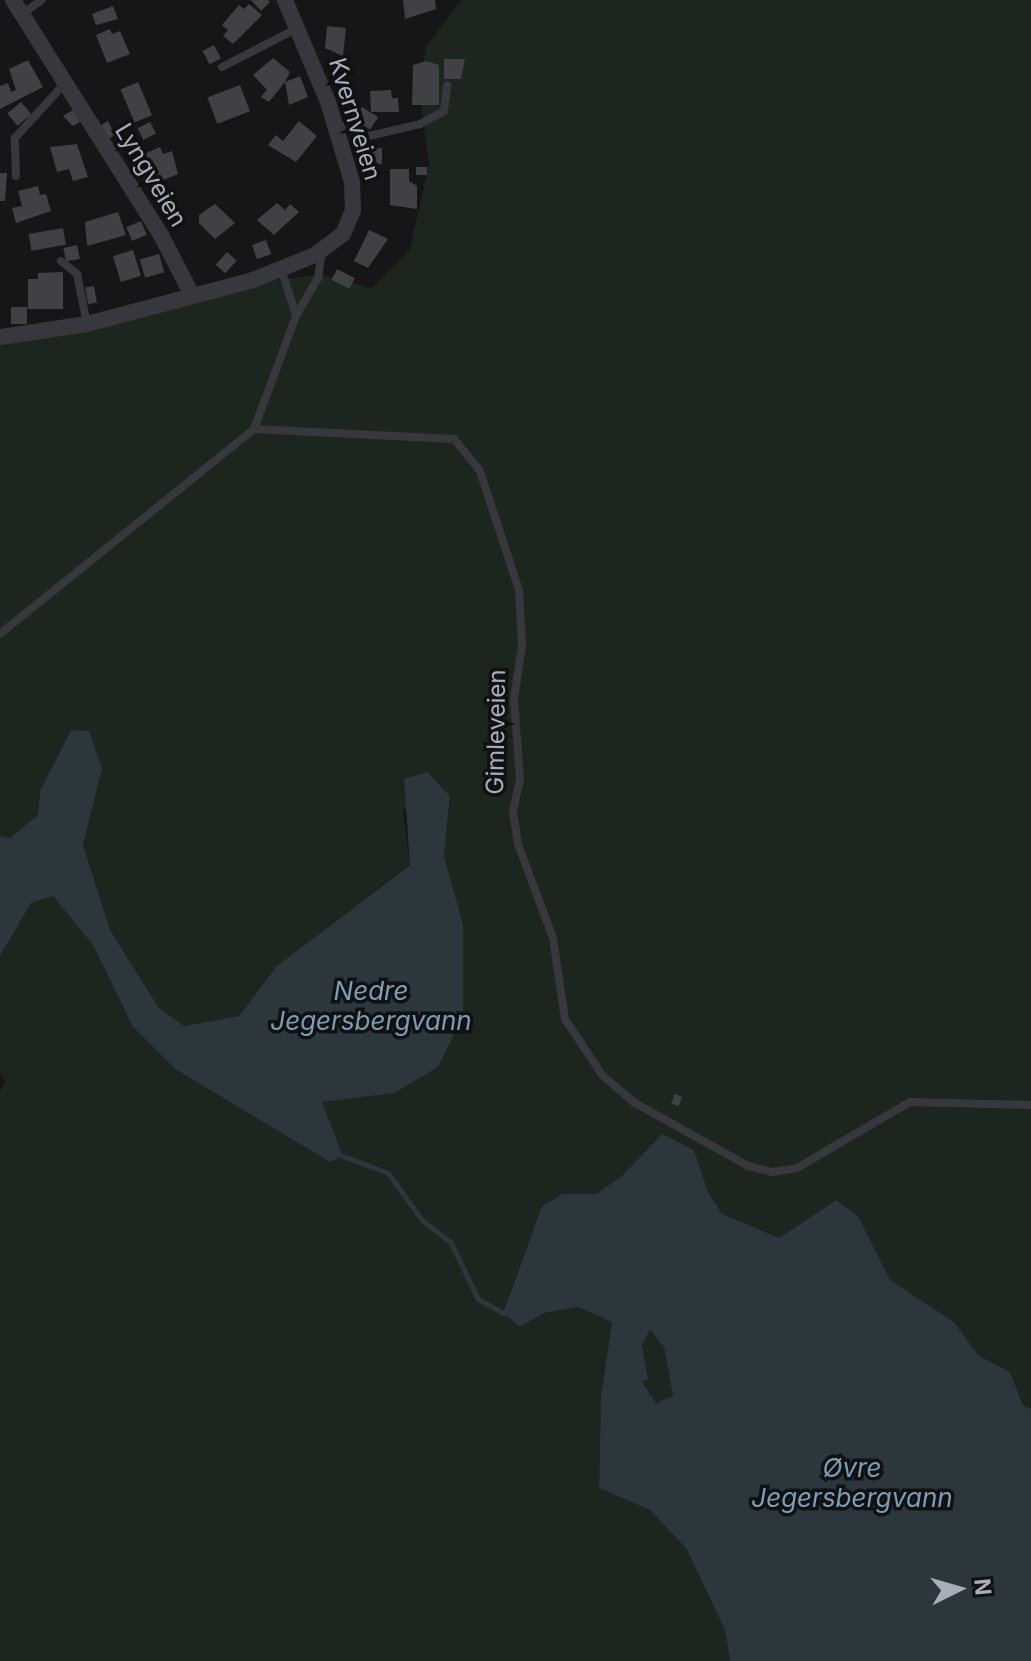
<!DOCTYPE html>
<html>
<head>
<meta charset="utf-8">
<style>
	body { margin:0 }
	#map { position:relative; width:1031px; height:1661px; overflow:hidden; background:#161618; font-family:Inter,sans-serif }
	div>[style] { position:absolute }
	.green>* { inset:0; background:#1d261e }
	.water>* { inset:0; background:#2b363d }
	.stream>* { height:5px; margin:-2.5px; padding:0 2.5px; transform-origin:2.5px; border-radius:2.5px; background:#2b363d }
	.building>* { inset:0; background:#404145; transform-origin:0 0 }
	.service>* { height:8px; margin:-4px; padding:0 4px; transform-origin:4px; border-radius:4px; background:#37383d }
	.minor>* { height:16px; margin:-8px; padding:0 8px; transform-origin:8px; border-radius:8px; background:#37383d }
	span { translate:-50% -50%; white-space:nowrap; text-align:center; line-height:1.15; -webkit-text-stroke:7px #111113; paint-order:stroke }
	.street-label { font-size:24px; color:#a7adb9 }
	.water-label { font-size:26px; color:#7b9eb7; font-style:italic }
	.north { position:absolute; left:919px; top:1549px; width:80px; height:80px; -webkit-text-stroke:6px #111113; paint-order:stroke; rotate:85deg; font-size:22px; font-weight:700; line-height:32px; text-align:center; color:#a7adb9 }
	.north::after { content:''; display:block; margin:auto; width:28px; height:36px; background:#a7adb9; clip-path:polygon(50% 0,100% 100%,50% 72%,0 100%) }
</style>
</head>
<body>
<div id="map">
	<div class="green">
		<i style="clip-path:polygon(461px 0,1031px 0,1031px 1409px,1023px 1405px,1010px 1372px,979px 1356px,954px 1322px,890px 1280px,858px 1216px,836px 1200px,779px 1238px,722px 1214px,708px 1192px,694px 1150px,663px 1135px,622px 1176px,596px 1194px,562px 1194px,542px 1206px,503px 1312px,520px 1327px,544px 1313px,578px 1307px,612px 1322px,601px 1395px,599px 1488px,650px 1510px,686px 1548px,725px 1630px,730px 1661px,0 1661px,0 1091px,5px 1082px,0 1073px,0 956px,31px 903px,53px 896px,93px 945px,133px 1027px,175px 1069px,330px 1162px,343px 1155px,322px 1102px,438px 1067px,463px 1016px,463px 924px,444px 856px,450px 796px,403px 810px,410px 864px,278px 966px,239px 1016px,184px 1026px,159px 1008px,110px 930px,83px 845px,102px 769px,71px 731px,40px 791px,38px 815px,10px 838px,0 836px,0 344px,238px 283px,322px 275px,372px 288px,410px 249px,429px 164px,419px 87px,426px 47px)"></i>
		<i style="clip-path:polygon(650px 1330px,664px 1347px,673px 1397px,655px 1403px,642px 1382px,648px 1378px,642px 1345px)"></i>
	</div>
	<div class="water">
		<i style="clip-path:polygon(71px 730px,89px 731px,102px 769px,83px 845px,110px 930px,159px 1008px,184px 1026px,239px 1016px,277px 966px,410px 865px,404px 779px,427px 772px,450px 796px,444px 856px,463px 924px,463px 1016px,438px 1067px,394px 1093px,322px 1102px,343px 1156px,330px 1162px,175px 1069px,133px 1027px,93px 945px,53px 896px,31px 903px,0 956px,0 836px,10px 838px,38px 815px,40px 791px)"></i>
		<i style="clip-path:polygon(evenodd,662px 1134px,694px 1150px,708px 1192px,722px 1214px,779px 1238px,836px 1200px,858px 1216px,890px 1280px,954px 1322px,979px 1356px,1010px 1372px,1023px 1405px,1031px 1409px,1031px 1661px,730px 1661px,725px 1630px,686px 1548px,650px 1510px,599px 1488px,601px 1395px,612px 1322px,578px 1307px,544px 1313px,520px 1327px,503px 1313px,542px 1206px,562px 1194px,596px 1194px,622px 1176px,662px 1134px,650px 1330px,664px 1347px,673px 1396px,656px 1403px,642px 1382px,648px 1379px,642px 1345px,650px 1330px)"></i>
	</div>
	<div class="stream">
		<i style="left:343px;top:1156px;width:48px;rotate:20.7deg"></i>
		<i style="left:388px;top:1173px;width:58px;rotate:54.1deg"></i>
		<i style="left:422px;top:1220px;width:37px;rotate:38deg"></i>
		<i style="left:451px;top:1243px;width:62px;rotate:64.3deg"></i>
		<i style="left:478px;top:1299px;width:29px;rotate:29deg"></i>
	</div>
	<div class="building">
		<i style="clip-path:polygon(251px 0,268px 0,270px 2px,261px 11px)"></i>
		<i style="clip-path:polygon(403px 0,435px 0,436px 9px,405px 19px)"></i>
		<i style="clip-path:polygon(249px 4px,262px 15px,233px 44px,223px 36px,228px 30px,222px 25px,239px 5px,244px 9px)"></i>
		<i style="clip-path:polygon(113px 6px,118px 19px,96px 25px,92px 14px)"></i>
		<i style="clip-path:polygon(327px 26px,346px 28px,343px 56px,325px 48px)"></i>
		<i style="clip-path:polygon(110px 29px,112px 34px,120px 31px,130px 54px,107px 63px,96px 35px)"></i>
		<i style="left:214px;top:45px;width:15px;height:13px;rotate:62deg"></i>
		<i style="clip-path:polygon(273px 58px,290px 72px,285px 82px,300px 76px,308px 97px,289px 105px,285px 82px,269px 102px,261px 97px,267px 90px,253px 75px)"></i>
		<i style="clip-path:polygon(444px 59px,465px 59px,461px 79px,444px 79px)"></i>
		<i style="clip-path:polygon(28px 60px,43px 87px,0 109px,0 86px,8px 83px,11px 92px,16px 90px,9px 69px)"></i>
		<i style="left:337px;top:61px;width:7px;height:16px;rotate:16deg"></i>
		<i style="clip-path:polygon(426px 61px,439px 65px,439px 105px,412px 105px,413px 65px)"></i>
		<i style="left:138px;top:82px;width:36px;height:19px;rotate:67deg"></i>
		<i style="left:240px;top:85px;width:28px;height:35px;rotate:69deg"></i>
		<i style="clip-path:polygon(391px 90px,392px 98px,398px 98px,399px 112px,371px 112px,370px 91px)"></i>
		<i style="left:21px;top:102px;width:16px;height:18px;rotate:50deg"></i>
		<i style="left:362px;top:107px;width:19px;height:15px;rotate:32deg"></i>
		<i style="clip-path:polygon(73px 110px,80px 122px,73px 126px,63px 116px)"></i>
		<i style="clip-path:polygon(108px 121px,115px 135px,108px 139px,100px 126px)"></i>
		<i style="clip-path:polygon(299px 121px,317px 136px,296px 162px,268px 145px,276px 135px,283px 141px)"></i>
		<i style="left:150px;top:122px;width:13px;height:14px;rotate:63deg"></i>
		<i style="clip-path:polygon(77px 144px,88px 177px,73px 181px,69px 169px,57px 172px,50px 147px)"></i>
		<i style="clip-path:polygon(160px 147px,163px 154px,172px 151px,178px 174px,159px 182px,144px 154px)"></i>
		<i style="clip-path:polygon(382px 148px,382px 164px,371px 164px,370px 149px)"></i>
		<i style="left:416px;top:167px;width:11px;height:8px"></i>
		<i style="clip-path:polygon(390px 169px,409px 169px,409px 181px,417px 186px,417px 209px,390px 205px)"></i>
		<i style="clip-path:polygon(0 173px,7px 173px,5px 201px,0 201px)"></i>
		<i style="clip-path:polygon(38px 186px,40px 195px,46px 194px,51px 211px,16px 223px,12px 208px,22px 206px,18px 191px)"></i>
		<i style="clip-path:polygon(277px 203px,285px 210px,290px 204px,299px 212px,274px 235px,257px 220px)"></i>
		<i style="clip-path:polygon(215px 204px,235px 223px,215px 239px,199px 223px,199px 215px)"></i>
		<i style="clip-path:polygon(118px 212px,126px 235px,87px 246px,85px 222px)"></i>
		<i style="left:141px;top:221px;width:15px;height:16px;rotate:67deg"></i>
		<i style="left:63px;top:228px;width:17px;height:35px;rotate:80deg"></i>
		<i style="clip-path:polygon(369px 230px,388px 239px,368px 268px,354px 261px)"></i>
		<i style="left:266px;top:240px;width:15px;height:15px;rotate:70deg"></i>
		<i style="left:77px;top:245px;width:14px;height:14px;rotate:78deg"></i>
		<i style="left:133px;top:250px;width:27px;height:21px;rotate:73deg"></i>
		<i style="left:227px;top:252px;width:13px;height:17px;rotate:42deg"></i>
		<i style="left:159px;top:254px;width:19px;height:20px;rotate:74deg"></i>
		<i style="left:337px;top:269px;width:20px;height:12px;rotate:27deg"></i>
		<i style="clip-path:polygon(63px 272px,63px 309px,28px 309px,28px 279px,38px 279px,38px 273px)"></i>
		<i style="left:94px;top:286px;width:17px;height:9px;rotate:80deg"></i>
		<i style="left:11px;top:307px;width:16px;height:17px"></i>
		<i style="left:675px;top:1094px;width:8px;height:10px;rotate:23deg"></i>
	</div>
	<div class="service">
		<i style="left:22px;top:14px;width:24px;rotate:-35deg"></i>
		<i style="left:222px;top:67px;width:85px;rotate:-27.2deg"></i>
		<i style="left:336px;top:124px;width:35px;rotate:20deg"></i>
		<i style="left:369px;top:136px;width:52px;rotate:-13.2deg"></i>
		<i style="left:420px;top:124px;width:27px;rotate:-28deg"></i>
		<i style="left:444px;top:111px;width:26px;rotate:-83deg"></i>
		<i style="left:16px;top:176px;width:38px;rotate:-92deg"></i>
		<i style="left:15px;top:138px;width:76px;rotate:-47.7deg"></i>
		<i style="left:61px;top:261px;width:21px;rotate:39deg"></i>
		<i style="left:77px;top:274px;width:51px;rotate:78.7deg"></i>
		<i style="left:281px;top:269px;width:48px;rotate:71.9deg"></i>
		<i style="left:254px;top:429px;width:121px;rotate:-69.6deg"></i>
		<i style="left:296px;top:316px;width:44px;rotate:-59.9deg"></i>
		<i style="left:318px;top:278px;width:27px;rotate:-82deg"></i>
		<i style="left:0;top:634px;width:326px;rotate:-38.9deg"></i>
		<i style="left:254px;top:429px;width:200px;rotate:2.9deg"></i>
		<i style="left:454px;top:439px;width:41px;rotate:50.9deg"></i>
		<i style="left:480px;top:471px;width:125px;rotate:71.9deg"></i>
		<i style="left:519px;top:590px;width:55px;rotate:86.9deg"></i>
		<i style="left:522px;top:645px;width:55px;rotate:98.4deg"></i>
		<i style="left:514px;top:699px;width:80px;rotate:85.7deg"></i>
		<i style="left:520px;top:779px;width:34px;rotate:102deg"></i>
		<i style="left:513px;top:812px;width:32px;rotate:81deg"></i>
		<i style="left:518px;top:844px;width:100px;rotate:69.6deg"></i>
		<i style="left:553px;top:938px;width:82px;rotate:81.6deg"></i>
		<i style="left:565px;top:1019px;width:69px;rotate:56.3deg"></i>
		<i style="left:603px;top:1076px;width:42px;rotate:40.2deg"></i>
		<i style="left:635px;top:1103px;width:129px;rotate:29.1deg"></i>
		<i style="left:748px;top:1166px;width:25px;rotate:14deg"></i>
		<i style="left:772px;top:1172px;width:25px;rotate:-9deg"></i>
		<i style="left:797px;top:1168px;width:131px;rotate:-30.3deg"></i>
		<i style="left:910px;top:1102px;width:121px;rotate:1.4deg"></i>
	</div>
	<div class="minor">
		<i style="left:13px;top:0;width:280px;rotate:57.8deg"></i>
		<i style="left:162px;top:237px;width:65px;rotate:62.7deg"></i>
		<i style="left:0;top:337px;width:88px;rotate:-8.5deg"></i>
		<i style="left:87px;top:324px;width:172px;rotate:-14.8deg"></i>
		<i style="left:253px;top:280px;width:67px;rotate:-22deg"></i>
		<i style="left:315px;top:255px;width:35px;rotate:-37deg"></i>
		<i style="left:343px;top:234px;width:26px;rotate:-67deg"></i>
		<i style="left:353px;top:210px;width:28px;rotate:-92deg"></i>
		<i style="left:352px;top:182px;width:84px;rotate:-106.7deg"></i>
		<i style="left:328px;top:102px;width:111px;rotate:-112.9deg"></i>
	</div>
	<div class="street-label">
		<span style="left:355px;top:119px;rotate:73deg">Kvernveien</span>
		<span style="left:151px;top:175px;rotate:59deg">Lyngveien</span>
		<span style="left:496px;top:732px;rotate:-89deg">Gimleveien</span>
	</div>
	<div class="water-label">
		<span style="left:371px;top:1006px">Nedre<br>Jegersbergvann</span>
		<span style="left:852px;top:1483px">Øvre<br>Jegersbergvann</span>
	</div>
	<div class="north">N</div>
</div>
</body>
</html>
